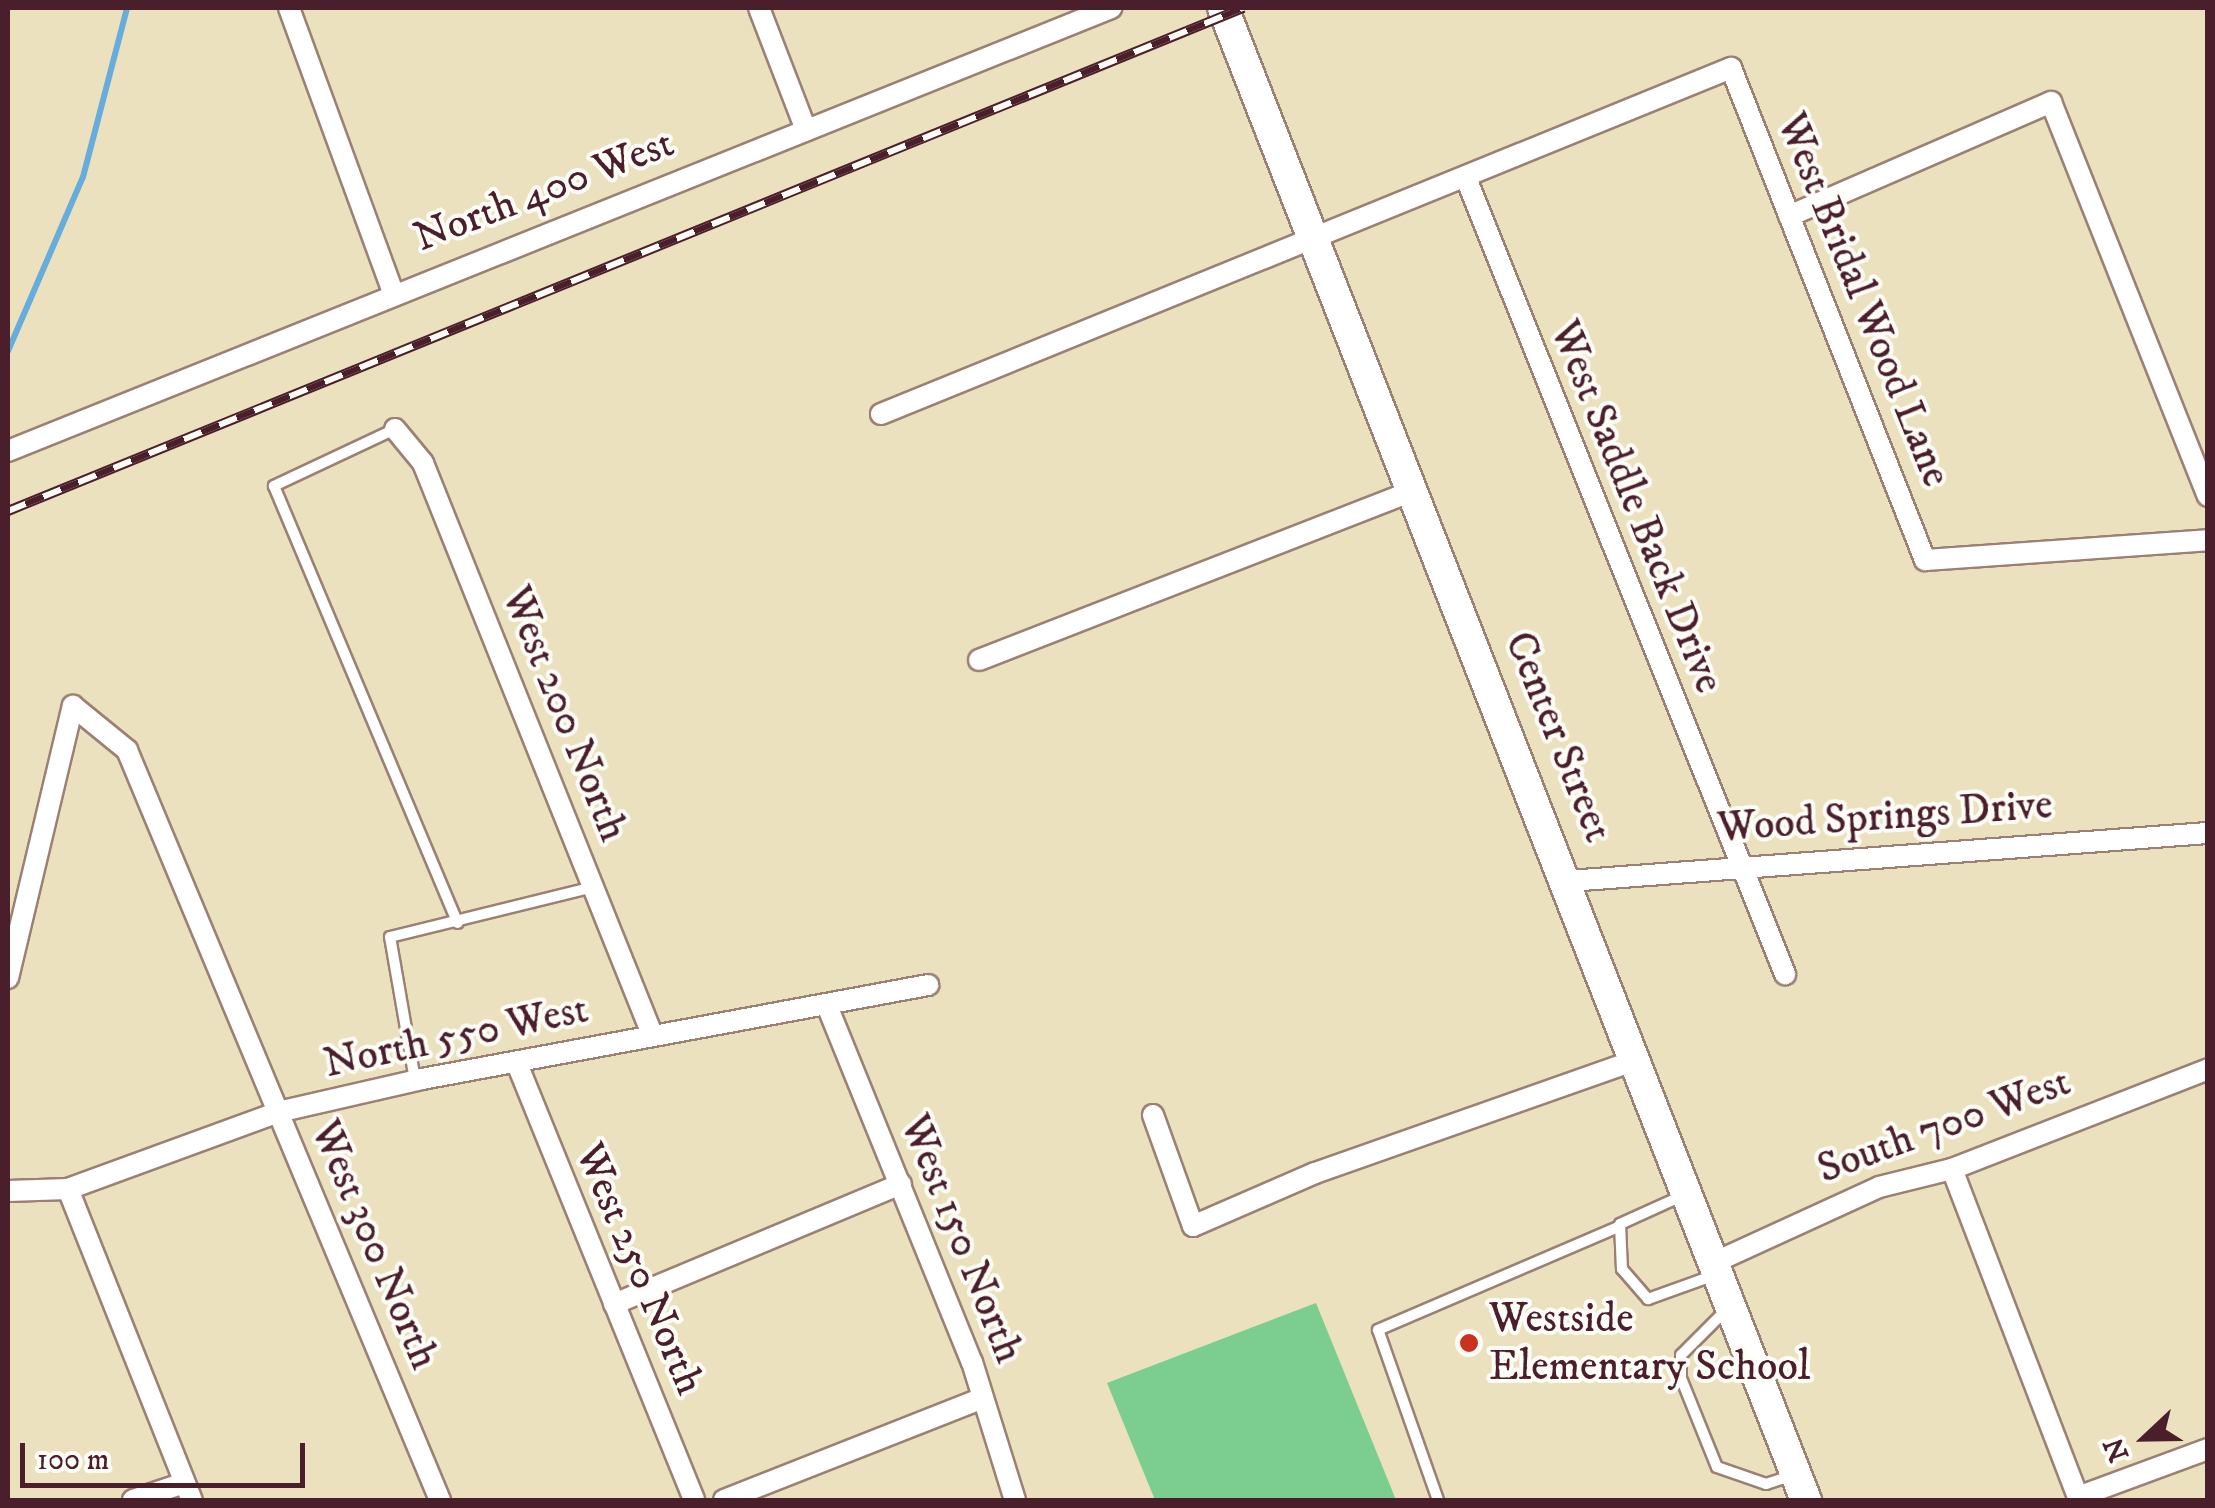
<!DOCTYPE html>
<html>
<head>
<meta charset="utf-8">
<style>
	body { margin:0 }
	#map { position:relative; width:2215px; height:1508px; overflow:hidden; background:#ece1be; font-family:"IM FELL DW Pica",serif }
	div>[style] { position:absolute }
	.green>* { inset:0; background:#7bce90 }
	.stream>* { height:6px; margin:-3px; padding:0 3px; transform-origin:3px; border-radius:3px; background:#66acdc }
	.roads { filter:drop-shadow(2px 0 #9b8074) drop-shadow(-2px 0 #9b8074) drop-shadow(0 2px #9b8074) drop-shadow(0 -2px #9b8074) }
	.lane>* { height:10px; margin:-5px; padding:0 5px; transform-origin:5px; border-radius:5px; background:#fff }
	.street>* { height:20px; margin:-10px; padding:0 10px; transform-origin:10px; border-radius:10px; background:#fff }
	.secondary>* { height:30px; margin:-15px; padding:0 15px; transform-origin:15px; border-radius:15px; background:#fff }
	.rail>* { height:10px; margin-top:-5px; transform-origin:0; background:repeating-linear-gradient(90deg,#fdfcf7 0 19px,#4a1f2b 0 38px); box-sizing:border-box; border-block:2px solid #4a1f2b }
	.dots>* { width:28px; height:28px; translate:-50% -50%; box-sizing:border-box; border:5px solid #fdfcf7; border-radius:50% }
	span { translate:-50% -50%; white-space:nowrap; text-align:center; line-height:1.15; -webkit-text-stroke:8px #fdfcf7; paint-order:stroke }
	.street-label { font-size:42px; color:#4a1f2b }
	.poi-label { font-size:42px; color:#4a1f2b }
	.left { translate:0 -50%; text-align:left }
	.frame { position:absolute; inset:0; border:10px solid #4a1f2b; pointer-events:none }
	.north { position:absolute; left:2095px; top:1388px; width:100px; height:100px; -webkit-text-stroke:8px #fdfcf7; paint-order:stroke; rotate:248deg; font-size:28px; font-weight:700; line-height:40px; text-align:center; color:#4a1f2b }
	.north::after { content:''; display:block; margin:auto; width:35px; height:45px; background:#4a1f2b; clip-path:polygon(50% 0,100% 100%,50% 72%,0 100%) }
	.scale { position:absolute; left:20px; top:1443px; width:285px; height:45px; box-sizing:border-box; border:5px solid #4a1f2b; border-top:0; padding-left:12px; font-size:30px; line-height:35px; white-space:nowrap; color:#4a1f2b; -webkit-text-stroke:8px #fdfcf7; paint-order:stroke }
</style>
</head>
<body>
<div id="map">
	<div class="green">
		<i style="clip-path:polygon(1316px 1303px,1396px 1500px,1155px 1500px,1107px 1383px)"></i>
	</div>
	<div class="stream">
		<i style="left:8px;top:351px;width:189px;rotate:-66.7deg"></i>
		<i style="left:83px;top:177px;width:175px;rotate:-75.4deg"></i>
	</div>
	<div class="roads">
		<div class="lane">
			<i style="left:395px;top:429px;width:134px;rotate:154.8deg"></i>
			<i style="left:274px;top:486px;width:474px;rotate:67.2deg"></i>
			<i style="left:415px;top:1080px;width:145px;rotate:-99.9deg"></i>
			<i style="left:390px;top:937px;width:209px;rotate:-13.8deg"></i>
			<i style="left:1684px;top:1195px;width:70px;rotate:155.6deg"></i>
			<i style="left:1620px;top:1224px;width:45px;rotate:87.5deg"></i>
			<i style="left:1622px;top:1269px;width:40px;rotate:49deg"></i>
			<i style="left:1648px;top:1299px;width:71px;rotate:-19.7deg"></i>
			<i style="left:1728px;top:1308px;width:66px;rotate:135deg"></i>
			<i style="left:1681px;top:1355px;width:23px;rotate:90deg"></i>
			<i style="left:1681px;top:1378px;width:96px;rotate:68deg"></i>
			<i style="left:1717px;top:1467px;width:52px;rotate:19.1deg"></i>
			<i style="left:1766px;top:1484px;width:29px;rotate:-18deg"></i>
			<i style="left:1438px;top:1500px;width:180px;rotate:-109.4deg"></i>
			<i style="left:1378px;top:1330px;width:261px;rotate:-23.2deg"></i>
		</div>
		<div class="street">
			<i style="left:289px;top:8px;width:300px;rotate:69.9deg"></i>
			<i style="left:759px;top:8px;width:131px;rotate:68.9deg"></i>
			<i style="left:1466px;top:178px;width:858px;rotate:68.16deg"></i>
			<i style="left:1789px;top:216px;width:286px;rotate:-23.5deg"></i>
			<i style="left:2051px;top:102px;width:424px;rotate:68.3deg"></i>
			<i style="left:881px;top:414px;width:918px;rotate:-22.15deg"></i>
			<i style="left:1731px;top:68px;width:529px;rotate:68.48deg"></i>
			<i style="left:1925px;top:560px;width:284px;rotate:-4deg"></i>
			<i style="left:395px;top:429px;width:44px;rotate:50.5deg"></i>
			<i style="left:423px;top:463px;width:615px;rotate:68.15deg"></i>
			<i style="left:8px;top:451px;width:1189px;rotate:-21.88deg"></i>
			<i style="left:979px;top:660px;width:467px;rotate:-21.3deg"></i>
			<i style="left:1569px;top:881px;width:641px;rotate:-4.3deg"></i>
			<i style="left:8px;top:978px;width:280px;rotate:-76.6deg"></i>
			<i style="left:73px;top:706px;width:70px;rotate:39.2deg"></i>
			<i style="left:127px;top:750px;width:813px;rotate:67.35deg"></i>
			<i style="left:828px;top:1008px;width:382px;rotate:67.9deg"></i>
			<i style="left:972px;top:1362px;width:145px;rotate:72.7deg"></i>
			<i style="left:518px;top:1066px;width:468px;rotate:67.9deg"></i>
			<i style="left:1153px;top:1115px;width:118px;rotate:70.2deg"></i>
			<i style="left:1193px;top:1226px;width:133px;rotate:-23.5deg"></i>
			<i style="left:1315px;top:1173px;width:339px;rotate:-19.4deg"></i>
			<i style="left:1952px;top:1169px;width:351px;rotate:69deg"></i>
			<i style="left:2078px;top:1497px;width:139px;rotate:-20.3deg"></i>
			<i style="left:68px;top:1189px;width:335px;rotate:68.3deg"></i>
			<i style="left:8px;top:1191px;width:60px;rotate:-1.9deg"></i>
			<i style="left:68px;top:1189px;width:224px;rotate:-20.1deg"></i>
			<i style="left:278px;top:1112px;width:148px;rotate:-12.9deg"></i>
			<i style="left:422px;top:1079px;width:515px;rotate:-10.52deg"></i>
			<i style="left:1711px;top:1264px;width:185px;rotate:-24.6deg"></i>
			<i style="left:1879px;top:1187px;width:75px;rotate:-13.9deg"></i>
			<i style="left:1952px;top:1169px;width:275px;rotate:-21.3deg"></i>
			<i style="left:614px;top:1304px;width:311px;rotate:-22.7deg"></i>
			<i style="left:133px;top:1500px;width:54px;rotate:-18.4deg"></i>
			<i style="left:724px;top:1500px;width:278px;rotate:-21.5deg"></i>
		</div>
		<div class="secondary">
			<i style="left:1223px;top:8px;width:1602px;rotate:68.66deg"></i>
		</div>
	</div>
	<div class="rail">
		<i style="left:8px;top:511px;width:1334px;rotate:-22.16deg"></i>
	</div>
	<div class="dots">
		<i style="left:1469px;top:1343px;background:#c8321e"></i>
	</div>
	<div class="street-label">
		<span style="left:544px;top:191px;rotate:-21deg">North 400 West</span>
		<span style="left:1863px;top:300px;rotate:68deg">West Bridal Wood Lane</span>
		<span style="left:1636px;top:507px;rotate:68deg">West Saddle Back Drive</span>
		<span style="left:564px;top:714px;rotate:68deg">West 200 North</span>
		<span style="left:1558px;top:737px;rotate:68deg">Center Street</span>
		<span style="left:1885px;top:817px;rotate:-4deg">Wood Springs Drive</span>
		<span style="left:456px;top:1037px;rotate:-12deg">North 550 West</span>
		<span style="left:1944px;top:1126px;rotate:-20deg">South 700 West</span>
		<span style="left:961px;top:1239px;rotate:68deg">West 150 North</span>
		<span style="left:374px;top:1245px;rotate:67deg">West 300 North</span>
		<span style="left:639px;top:1269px;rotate:67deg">West 250 North</span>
	</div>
	<div class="poi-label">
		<span class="left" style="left:1489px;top:1343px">Westside<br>Elementary School</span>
	</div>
	<div class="frame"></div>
	<div class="north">N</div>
	<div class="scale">100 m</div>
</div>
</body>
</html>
